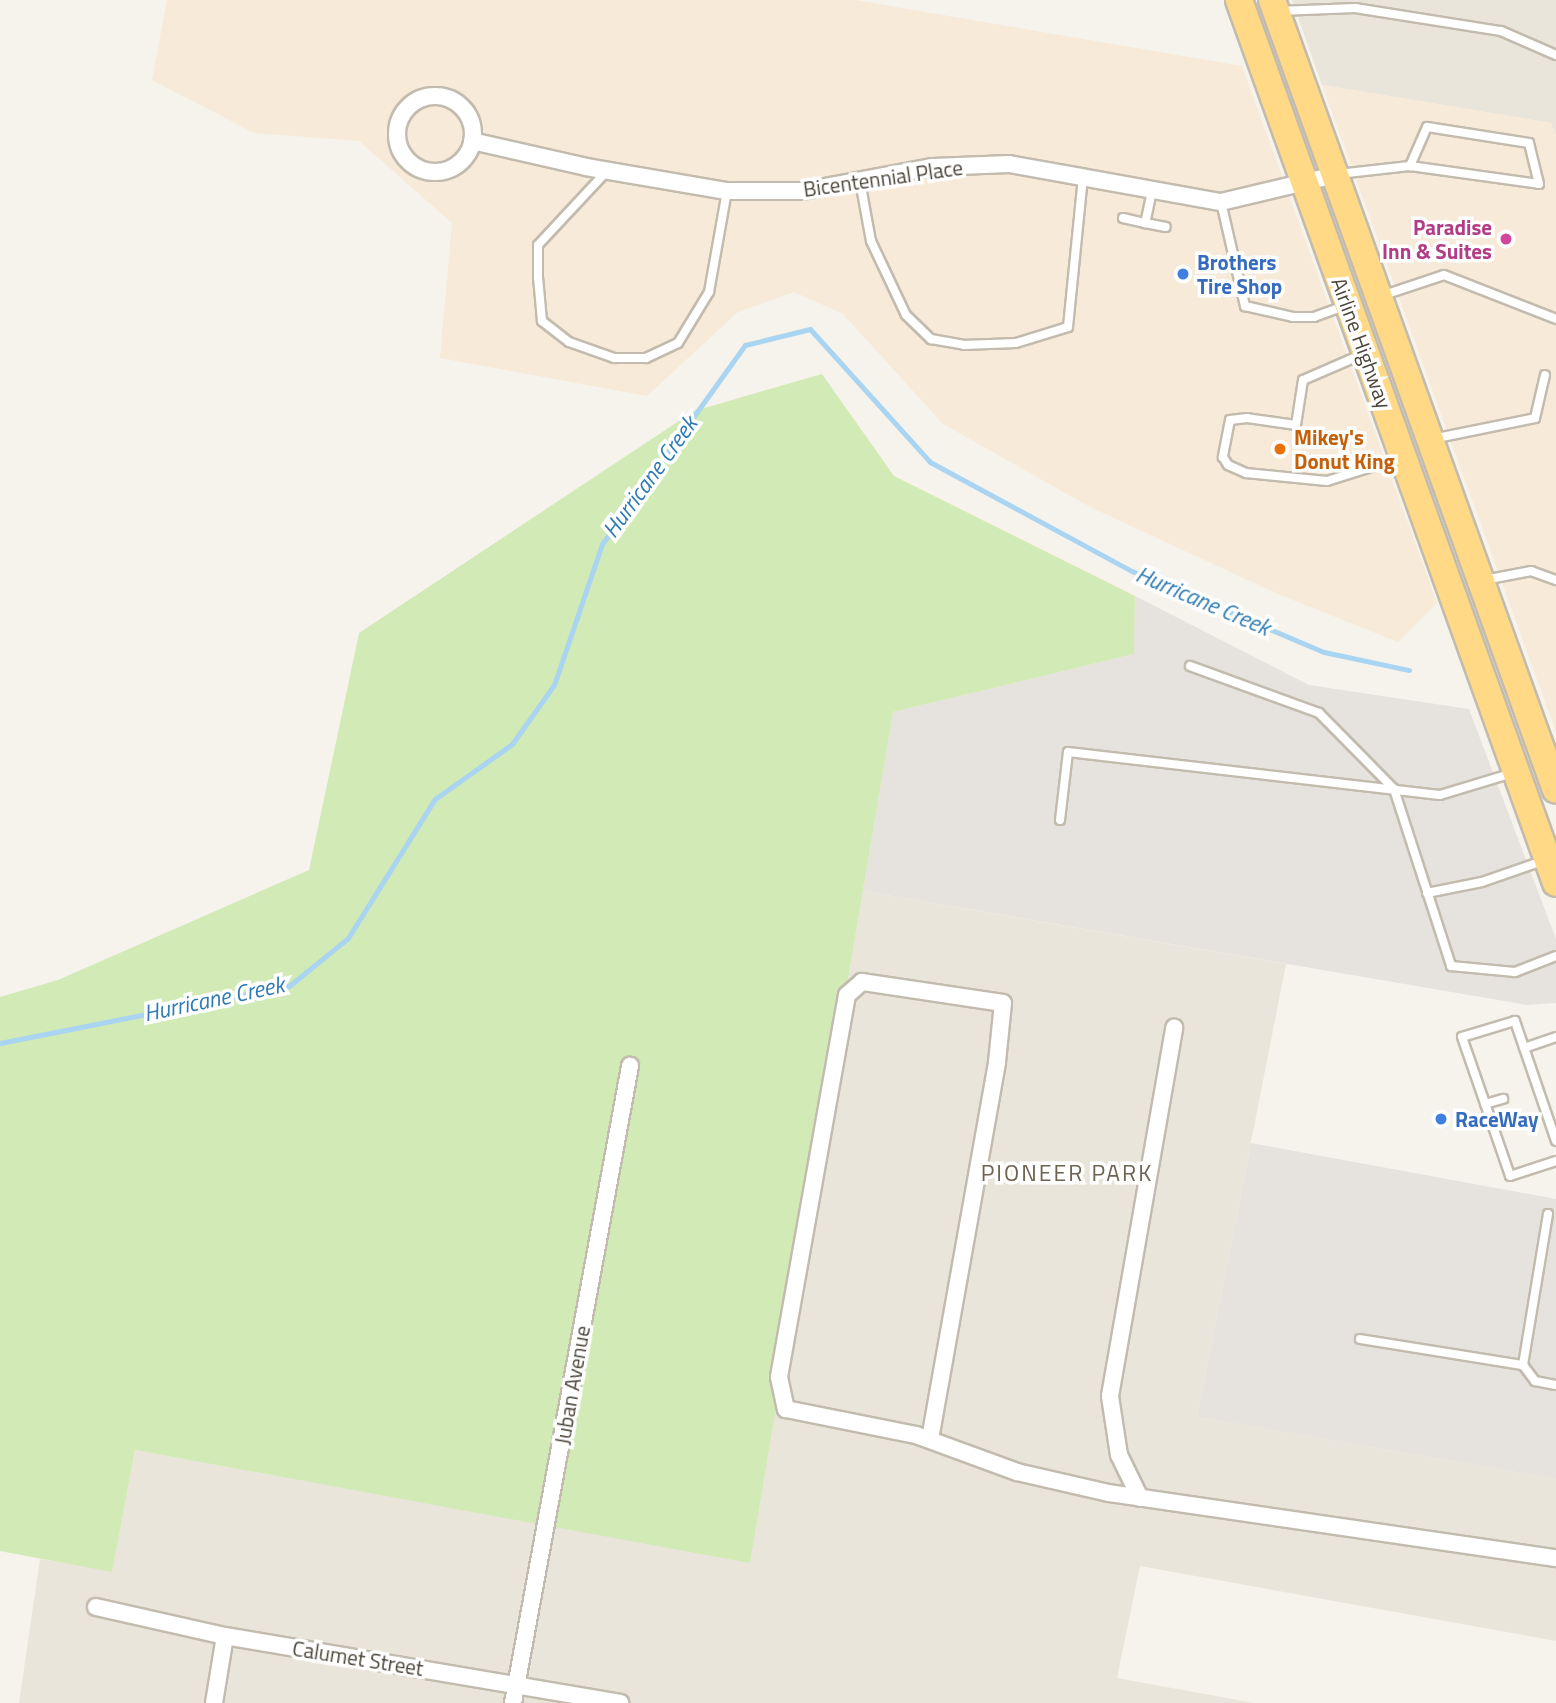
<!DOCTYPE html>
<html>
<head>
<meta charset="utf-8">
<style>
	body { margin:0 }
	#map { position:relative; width:1556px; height:1703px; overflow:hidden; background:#f6f3ec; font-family:"Titillium Web",sans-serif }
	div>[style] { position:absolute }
	.residential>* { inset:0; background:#eae5da }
	.commercial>* { inset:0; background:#f7ead8 }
	.industrial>* { inset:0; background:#e6e2dd }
	.green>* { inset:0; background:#d2eab5 }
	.stream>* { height:5px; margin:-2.5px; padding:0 2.5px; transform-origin:2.5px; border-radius:2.5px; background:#a9d4f2 }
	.roads { filter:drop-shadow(2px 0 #c2bbae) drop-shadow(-2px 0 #c2bbae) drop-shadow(0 2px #c2bbae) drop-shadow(0 -2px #c2bbae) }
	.service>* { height:8px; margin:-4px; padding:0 4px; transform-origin:4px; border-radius:4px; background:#fff }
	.minor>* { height:16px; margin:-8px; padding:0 8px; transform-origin:8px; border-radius:8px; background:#fff }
	.minor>.ring { margin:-8px; padding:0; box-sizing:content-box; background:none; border:16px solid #fff; border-radius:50% }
	.trunk>* { height:26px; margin:-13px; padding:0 13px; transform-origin:13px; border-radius:13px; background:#ffd985 }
	.dots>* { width:19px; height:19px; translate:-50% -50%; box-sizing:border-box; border:4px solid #fff; border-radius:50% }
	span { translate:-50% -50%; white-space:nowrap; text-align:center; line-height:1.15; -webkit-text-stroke:7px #fff; paint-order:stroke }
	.street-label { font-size:21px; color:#4b4439 }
	.hotel-label { font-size:21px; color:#b23c85; font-weight:700 }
	.right { translate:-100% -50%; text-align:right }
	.shop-label { font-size:21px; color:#366cbe; font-weight:700 }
	.left { translate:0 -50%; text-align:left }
	.food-label { font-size:21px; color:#c56008; font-weight:700 }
	.water-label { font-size:23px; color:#2e7ab2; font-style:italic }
	.neighbourhood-label { font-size:23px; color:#6e6250; letter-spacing:2px }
</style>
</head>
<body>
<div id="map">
	<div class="residential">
		<i style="clip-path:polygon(1292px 0,1556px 0,1556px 136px,1551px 123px,1322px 85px)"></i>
		<i style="clip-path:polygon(863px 891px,1286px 964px,1197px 1417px,1556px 1479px,1556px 1641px,1140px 1566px,1117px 1678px,1254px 1703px,19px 1703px,40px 1559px,112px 1571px,135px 1450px,750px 1562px)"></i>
	</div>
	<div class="commercial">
		<i style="clip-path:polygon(167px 0,855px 0,1242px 66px,1437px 603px,1398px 642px,1278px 594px,1092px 508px,943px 424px,843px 314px,794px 292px,738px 312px,647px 396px,440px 358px,452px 223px,359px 141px,254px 133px,152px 80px)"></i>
		<i style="clip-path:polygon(1322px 85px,1551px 123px,1556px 136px,1556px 732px)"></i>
	</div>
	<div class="industrial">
		<i style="clip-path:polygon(1135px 596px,1309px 685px,1469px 709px,1556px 939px,1556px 1003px,1527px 1005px,863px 891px,893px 712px,1134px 654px)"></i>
		<i style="clip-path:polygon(1251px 1143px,1556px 1199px,1556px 1479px,1197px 1417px)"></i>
	</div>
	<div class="green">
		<i style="clip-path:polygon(822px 374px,894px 476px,1135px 596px,1134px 654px,893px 712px,750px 1563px,135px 1450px,112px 1572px,0 1551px,0 997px,58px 980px,309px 870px,359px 633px,694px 411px)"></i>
	</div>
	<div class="stream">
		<i style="left:0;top:1043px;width:295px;rotate:-11.2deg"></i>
		<i style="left:289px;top:986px;width:76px;rotate:-39.1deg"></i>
		<i style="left:348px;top:938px;width:164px;rotate:-58deg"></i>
		<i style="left:435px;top:799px;width:95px;rotate:-35.5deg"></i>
		<i style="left:512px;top:744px;width:72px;rotate:-54.6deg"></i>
		<i style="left:554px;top:685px;width:149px;rotate:-71.2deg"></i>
		<i style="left:602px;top:544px;width:245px;rotate:-54.3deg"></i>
		<i style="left:745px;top:345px;width:67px;rotate:-13.8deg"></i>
		<i style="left:810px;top:329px;width:179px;rotate:47.9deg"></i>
		<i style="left:930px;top:462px;width:230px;rotate:28.4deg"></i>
		<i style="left:1132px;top:571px;width:208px;rotate:22.9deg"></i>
		<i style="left:1324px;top:652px;width:87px;rotate:12deg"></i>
	</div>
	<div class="roads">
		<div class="service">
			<i style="left:1279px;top:11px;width:76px;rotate:-2.3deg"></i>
			<i style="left:1355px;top:8px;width:148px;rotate:9deg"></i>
			<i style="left:1501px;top:31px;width:60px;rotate:23.6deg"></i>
			<i style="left:607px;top:171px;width:101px;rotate:133deg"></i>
			<i style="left:538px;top:245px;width:32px;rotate:90deg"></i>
			<i style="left:538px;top:277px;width:44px;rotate:84.8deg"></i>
			<i style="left:542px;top:321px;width:34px;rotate:38deg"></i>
			<i style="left:569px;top:342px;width:48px;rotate:19.6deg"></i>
			<i style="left:614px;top:358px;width:32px"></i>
			<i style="left:646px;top:358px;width:35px;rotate:-25deg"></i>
			<i style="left:678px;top:343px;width:60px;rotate:-58.7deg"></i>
			<i style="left:709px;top:292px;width:103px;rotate:-79.9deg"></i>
			<i style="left:1338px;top:174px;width:72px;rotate:-6.3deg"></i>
			<i style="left:1410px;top:166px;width:130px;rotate:7.9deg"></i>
			<i style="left:1539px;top:184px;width:42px;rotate:-103.7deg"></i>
			<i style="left:1529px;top:143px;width:103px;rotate:-171.1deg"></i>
			<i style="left:1427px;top:127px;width:43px;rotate:113.6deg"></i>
			<i style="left:860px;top:181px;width:61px;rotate:79.6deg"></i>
			<i style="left:871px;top:241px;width:82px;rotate:64.7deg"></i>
			<i style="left:906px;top:315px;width:35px;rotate:44deg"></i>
			<i style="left:931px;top:339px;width:34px;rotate:10deg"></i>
			<i style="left:964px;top:345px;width:52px;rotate:-2.2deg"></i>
			<i style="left:1016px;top:343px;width:54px;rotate:-17.1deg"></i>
			<i style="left:1068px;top:327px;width:150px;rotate:-84.3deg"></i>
			<i style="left:1152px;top:191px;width:33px;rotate:102deg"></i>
			<i style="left:1145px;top:223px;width:21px;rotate:11deg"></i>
			<i style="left:1221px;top:202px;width:107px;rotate:77deg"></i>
			<i style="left:1245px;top:306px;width:49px;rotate:12.9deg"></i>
			<i style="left:1293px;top:317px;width:21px"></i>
			<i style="left:1314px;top:317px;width:33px;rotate:-20deg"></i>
			<i style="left:1123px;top:218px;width:23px;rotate:13deg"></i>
			<i style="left:1381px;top:296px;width:66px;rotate:-18.4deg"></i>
			<i style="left:1444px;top:275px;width:120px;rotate:21.4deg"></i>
			<i style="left:1363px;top:354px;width:65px;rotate:156.6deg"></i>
			<i style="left:1303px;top:380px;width:46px;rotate:98.8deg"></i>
			<i style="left:1296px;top:425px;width:49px;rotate:-171.9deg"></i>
			<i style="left:1247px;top:418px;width:17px;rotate:173deg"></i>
			<i style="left:1230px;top:420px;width:38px;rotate:101deg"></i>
			<i style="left:1223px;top:457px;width:9px;rotate:58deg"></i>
			<i style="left:1228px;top:465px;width:20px;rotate:24deg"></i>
			<i style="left:1246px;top:473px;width:81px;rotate:5.6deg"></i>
			<i style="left:1327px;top:481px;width:77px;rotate:-17.5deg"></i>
			<i style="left:1432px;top:439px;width:105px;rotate:-11.5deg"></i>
			<i style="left:1535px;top:418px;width:44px;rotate:-76.9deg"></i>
			<i style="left:1484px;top:580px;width:48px;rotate:-10.8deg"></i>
			<i style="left:1531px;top:571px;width:27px;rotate:20deg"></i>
			<i style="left:1190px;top:666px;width:137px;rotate:20deg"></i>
			<i style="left:1319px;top:713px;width:107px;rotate:45.4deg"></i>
			<i style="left:1394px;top:789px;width:186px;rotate:72.1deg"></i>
			<i style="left:1451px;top:966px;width:64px;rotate:5.4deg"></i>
			<i style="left:1515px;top:972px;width:44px;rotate:-21.3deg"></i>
			<i style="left:1060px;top:820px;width:68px;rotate:-83.3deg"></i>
			<i style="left:1068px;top:752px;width:374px;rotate:6.6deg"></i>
			<i style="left:1440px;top:795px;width:76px;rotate:-16.8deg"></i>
			<i style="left:1427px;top:893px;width:56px;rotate:-11.3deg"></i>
			<i style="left:1482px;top:882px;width:67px;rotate:-19.2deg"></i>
			<i style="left:1524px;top:1048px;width:34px;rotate:-19deg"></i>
			<i style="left:1485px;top:1104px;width:19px;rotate:-16deg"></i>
			<i style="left:1556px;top:1141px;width:127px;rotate:-108.9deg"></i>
			<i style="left:1515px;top:1021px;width:55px;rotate:163.2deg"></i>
			<i style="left:1462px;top:1037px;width:147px;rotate:70.9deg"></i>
			<i style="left:1510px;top:1176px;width:48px;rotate:-18.1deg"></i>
			<i style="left:1548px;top:1214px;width:153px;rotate:99.4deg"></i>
			<i style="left:1523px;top:1365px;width:20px;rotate:53deg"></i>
			<i style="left:1535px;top:1381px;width:21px;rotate:11deg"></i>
			<i style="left:1360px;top:1339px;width:165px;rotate:9.1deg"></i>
		</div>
		<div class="minor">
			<i class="ring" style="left:397px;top:96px;width:60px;height:60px"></i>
			<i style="left:472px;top:141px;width:117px;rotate:12.8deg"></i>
			<i style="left:586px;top:167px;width:143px;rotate:9.7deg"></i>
			<i style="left:727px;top:191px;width:76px"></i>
			<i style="left:803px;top:191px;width:132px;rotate:-10.5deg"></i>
			<i style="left:933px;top:167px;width:76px;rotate:-2.3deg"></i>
			<i style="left:1009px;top:164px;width:215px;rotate:10.2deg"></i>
			<i style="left:1221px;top:202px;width:117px;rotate:-13.3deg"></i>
			<i style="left:930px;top:1439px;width:383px;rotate:-79.9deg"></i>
			<i style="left:997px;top:1062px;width:59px;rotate:-84.2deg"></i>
			<i style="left:1003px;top:1003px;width:143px;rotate:-171.5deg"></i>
			<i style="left:862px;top:982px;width:20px;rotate:139deg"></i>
			<i style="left:847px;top:995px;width:388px;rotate:100.1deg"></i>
			<i style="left:779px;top:1377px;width:33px;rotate:78deg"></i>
			<i style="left:786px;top:1409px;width:133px;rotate:11.3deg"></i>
			<i style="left:916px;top:1435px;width:108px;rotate:20.1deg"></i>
			<i style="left:1017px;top:1472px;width:94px;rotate:12.9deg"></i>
			<i style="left:1109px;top:1493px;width:452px;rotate:8.3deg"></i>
			<i style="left:1140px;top:1498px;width:48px;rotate:-116deg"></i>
			<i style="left:1119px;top:1455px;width:60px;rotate:-98.7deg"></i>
			<i style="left:1110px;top:1396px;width:374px;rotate:-80.1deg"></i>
			<i style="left:96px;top:1607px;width:132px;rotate:12.7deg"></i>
			<i style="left:225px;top:1636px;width:401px;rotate:9.6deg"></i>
			<i style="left:214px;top:1703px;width:68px;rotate:-80.7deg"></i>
			<i style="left:513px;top:1703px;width:648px;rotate:-79.59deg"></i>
		</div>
		<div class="trunk">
			<i style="left:1239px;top:0;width:938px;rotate:70.25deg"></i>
			<i style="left:1272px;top:0;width:839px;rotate:70.23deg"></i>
		</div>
	</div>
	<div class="dots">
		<i style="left:1506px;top:239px;background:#d1479c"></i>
		<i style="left:1183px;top:274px;background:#3f7fe0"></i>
		<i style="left:1280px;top:449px;background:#e8710a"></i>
		<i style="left:1441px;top:1119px;background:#3f7fe0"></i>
	</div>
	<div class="street-label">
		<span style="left:883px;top:178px;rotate:-8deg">Bicentennial Place</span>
		<span style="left:1362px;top:343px;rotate:70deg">Airline Highway</span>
		<span style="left:572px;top:1385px;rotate:-80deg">Juban Avenue</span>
		<span style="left:358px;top:1658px;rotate:9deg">Calumet Street</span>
	</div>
	<div class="hotel-label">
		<span class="right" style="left:1492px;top:239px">Paradise<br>Inn &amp; Suites</span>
	</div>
	<div class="shop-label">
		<span class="left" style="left:1197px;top:274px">Brothers<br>Tire Shop</span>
		<span class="left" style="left:1455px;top:1119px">RaceWay</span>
	</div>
	<div class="food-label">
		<span class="left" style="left:1294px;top:449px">Mikey's<br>Donut King</span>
	</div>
	<div class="water-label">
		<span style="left:650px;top:477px;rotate:-54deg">Hurricane Creek</span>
		<span style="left:1203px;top:601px;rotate:23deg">Hurricane Creek</span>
		<span style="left:214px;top:999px;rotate:-12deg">Hurricane Creek</span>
	</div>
	<div class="neighbourhood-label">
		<span style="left:1067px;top:1173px">PIONEER PARK</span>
	</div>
</div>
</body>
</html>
